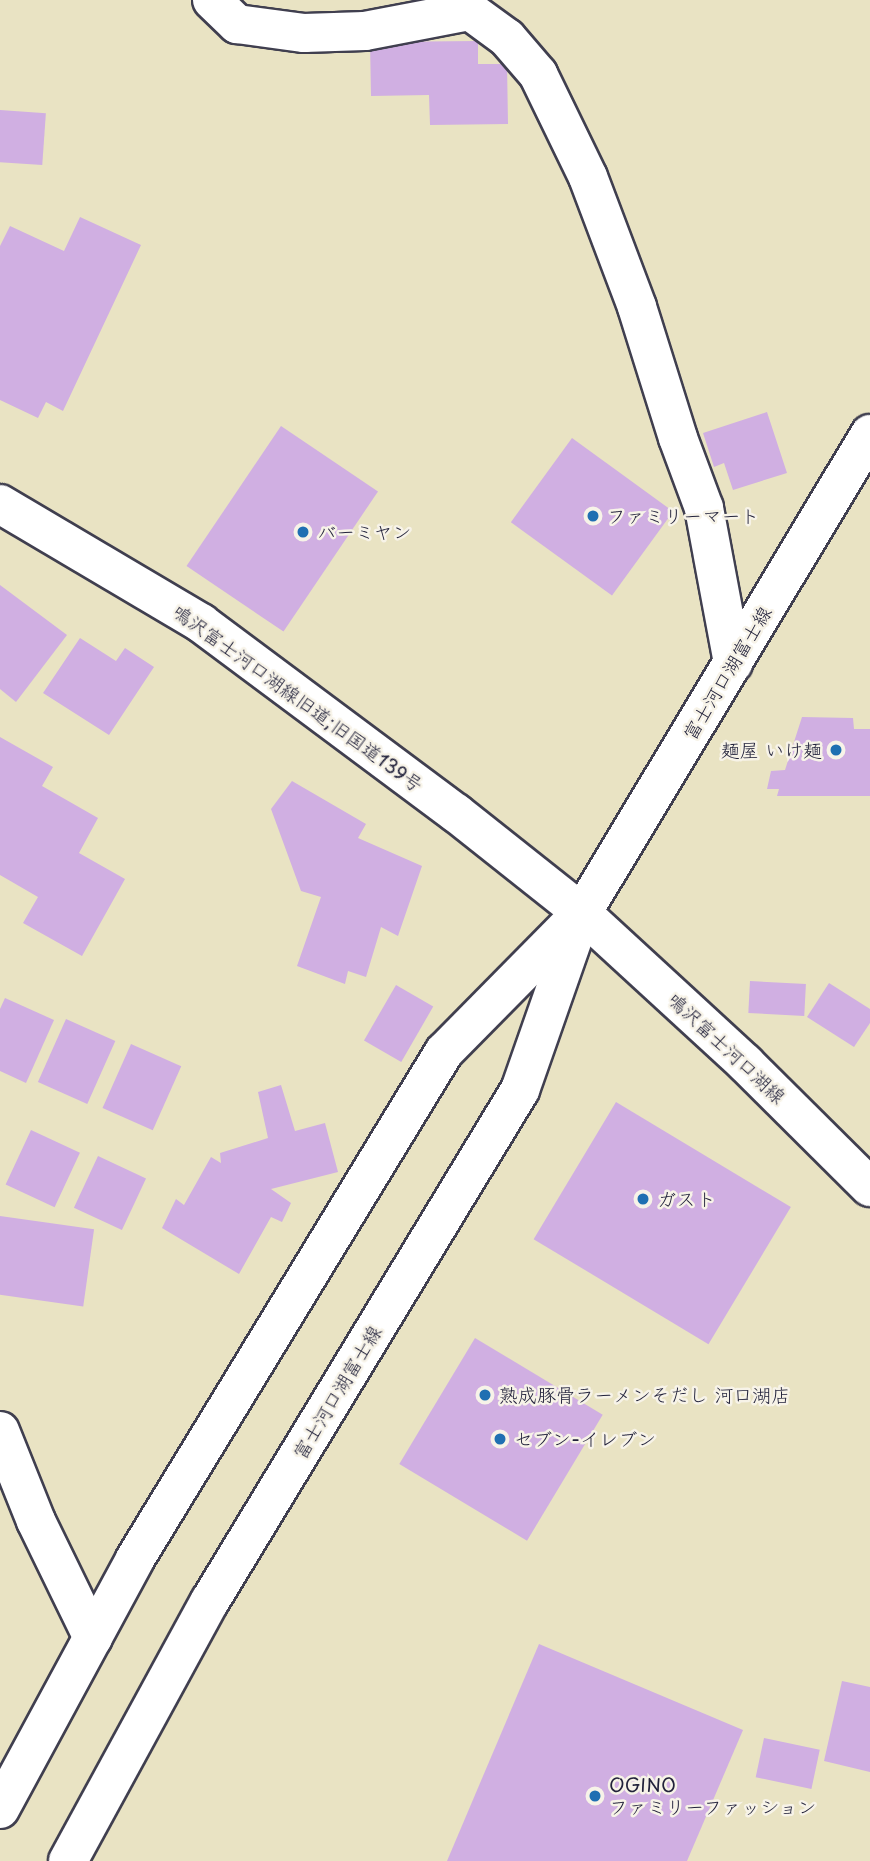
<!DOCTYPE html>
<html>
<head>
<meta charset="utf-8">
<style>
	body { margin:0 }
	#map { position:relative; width:870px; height:1861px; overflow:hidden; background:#e9e3c3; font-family:"Playpen Sans","Klee One",sans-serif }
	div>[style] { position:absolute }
	.building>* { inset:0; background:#d0afe2; transform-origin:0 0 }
	.roads { filter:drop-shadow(2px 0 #403f4f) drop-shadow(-2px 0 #403f4f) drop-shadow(0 2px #403f4f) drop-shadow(0 -2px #403f4f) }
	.minor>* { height:38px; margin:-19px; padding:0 19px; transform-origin:19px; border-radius:19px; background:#fff }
	.major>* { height:38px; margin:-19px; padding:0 19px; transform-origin:19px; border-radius:19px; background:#fff }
	.dots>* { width:19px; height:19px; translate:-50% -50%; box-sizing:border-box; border:4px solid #f7f3e8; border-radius:50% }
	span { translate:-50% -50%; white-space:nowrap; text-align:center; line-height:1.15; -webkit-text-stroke:5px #f7f3e8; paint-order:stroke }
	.poi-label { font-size:19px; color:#22223b }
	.left { translate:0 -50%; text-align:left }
	.right { translate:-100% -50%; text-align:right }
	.street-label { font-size:19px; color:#22223b }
</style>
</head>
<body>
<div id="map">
	<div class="building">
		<i style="clip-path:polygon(478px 41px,478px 64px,507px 64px,508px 124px,430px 125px,429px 95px,371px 96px,370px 42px)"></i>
		<i style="left:0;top:110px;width:46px;height:52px;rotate:4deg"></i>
		<i style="clip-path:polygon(80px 217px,141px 245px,63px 411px,46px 402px,38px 418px,0 400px,0 246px,10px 226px,64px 251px)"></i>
		<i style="clip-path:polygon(767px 412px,787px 473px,733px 490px,724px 463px,714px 467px,703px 433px)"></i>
		<i style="left:281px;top:426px;width:117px;height:169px;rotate:34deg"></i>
		<i style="left:572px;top:438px;width:125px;height:104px;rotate:36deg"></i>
		<i style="clip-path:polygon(0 585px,67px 635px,16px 702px,0 689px)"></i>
		<i style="clip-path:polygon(80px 638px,116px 661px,125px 648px,154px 667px,109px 735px,43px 693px)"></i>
		<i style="clip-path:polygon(802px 717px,853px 718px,854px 729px,870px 729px,870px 796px,777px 796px,779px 789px,767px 789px,771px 771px,785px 770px)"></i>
		<i style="clip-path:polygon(0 737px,53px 767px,42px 786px,98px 818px,79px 853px,125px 879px,82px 956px,23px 923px,38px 897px,0 875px)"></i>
		<i style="clip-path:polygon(292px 781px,366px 824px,358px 838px,422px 866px,398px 936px,381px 927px,366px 977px,348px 971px,345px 984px,297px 966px,321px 897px,301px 891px,271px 809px)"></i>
		<i style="left:750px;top:981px;width:56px;height:32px;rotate:3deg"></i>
		<i style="clip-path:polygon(829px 983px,870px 1009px,870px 1023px,854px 1047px,807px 1017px)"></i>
		<i style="left:396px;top:985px;width:43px;height:64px;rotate:30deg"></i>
		<i style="clip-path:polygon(5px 998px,54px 1020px,26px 1083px,0 1071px,0 1009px)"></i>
		<i style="left:66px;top:1019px;width:54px;height:69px;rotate:24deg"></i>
		<i style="left:131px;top:1044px;width:55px;height:70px;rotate:24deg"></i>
		<i style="clip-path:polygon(281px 1085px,295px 1131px,325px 1123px,338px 1172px,271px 1189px,291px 1203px,282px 1222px,271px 1217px,239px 1274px,162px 1228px,176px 1199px,184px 1205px,211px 1157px,221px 1163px,220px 1153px,268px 1138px,258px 1092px)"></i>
		<i style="left:616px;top:1102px;width:204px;height:160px;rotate:31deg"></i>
		<i style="left:31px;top:1130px;width:54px;height:60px;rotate:25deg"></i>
		<i style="left:98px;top:1156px;width:53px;height:57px;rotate:25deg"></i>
		<i style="left:0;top:1216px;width:95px;height:78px;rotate:8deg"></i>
		<i style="left:475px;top:1338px;width:149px;height:147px;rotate:31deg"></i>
		<i style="clip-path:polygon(539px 1644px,743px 1730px,687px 1861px,447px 1861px)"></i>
		<i style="clip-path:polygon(842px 1681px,870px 1687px,870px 1772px,824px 1761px)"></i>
		<i style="left:764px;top:1738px;width:57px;height:40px;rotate:12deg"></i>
	</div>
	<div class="roads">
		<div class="minor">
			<i style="left:212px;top:0;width:35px;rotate:44deg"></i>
			<i style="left:237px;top:24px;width:68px;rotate:7.7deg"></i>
			<i style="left:304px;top:33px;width:61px;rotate:-1.9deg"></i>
			<i style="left:365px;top:31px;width:107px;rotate:-10.8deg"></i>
			<i style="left:470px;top:11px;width:46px;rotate:36.1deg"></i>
			<i style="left:507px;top:38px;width:48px;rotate:49.3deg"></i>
			<i style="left:538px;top:74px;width:114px;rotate:64.1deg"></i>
			<i style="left:588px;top:177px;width:139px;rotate:69.3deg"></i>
			<i style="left:637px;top:307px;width:137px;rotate:72.6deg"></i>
			<i style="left:678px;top:438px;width:75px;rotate:69.6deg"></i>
			<i style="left:704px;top:508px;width:158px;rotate:79.4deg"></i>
			<i style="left:0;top:504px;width:234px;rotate:30.6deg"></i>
			<i style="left:201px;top:623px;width:318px;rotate:36.7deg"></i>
			<i style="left:456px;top:813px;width:161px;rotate:38.4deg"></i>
			<i style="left:0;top:1431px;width:97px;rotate:68.2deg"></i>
			<i style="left:36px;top:1521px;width:130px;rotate:64deg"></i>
		</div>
		<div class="major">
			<i style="left:582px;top:913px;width:222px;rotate:42.6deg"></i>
			<i style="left:745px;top:1063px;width:176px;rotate:44.8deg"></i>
			<i style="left:0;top:1809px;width:284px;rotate:-61.6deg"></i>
			<i style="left:135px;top:1559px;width:594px;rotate:-58.64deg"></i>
			<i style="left:444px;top:1052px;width:187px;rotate:-45.4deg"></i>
			<i style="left:68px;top:1861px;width:296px;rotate:-61.4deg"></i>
			<i style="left:210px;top:1601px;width:598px;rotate:-58.76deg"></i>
			<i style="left:520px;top:1090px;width:188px;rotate:-70.7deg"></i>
			<i style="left:582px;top:913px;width:559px;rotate:-58.98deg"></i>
		</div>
	</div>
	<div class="dots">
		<i style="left:593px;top:516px;background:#1f6fb2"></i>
		<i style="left:303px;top:532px;background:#1f6fb2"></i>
		<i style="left:836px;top:750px;background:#1f6fb2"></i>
		<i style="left:643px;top:1199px;background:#1f6fb2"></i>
		<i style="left:485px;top:1395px;background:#1f6fb2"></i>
		<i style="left:500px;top:1439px;background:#1f6fb2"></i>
		<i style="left:595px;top:1796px;background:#1f6fb2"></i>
	</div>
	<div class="poi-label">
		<span class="left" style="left:607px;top:516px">ファミリーマート</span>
		<span class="left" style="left:317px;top:532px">バーミヤン</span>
		<span class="right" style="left:822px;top:750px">麺屋 いけ麺</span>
		<span class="left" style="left:657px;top:1199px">ガスト</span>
		<span class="left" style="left:499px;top:1395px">熟成豚骨ラーメンそだし 河口湖店</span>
		<span class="left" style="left:514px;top:1439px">セブン-イレブン</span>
		<span class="left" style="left:609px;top:1796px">OGINO<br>ファミリーファッション</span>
	</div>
	<div class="street-label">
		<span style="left:727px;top:673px;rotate:-59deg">富士河口湖富士線</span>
		<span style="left:298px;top:698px;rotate:36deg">鳴沢富士河口湖線旧道;旧国道139号</span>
		<span style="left:727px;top:1048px;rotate:43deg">鳴沢富士河口湖線</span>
		<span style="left:337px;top:1392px;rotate:-59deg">富士河口湖富士線</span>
	</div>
</div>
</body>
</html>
